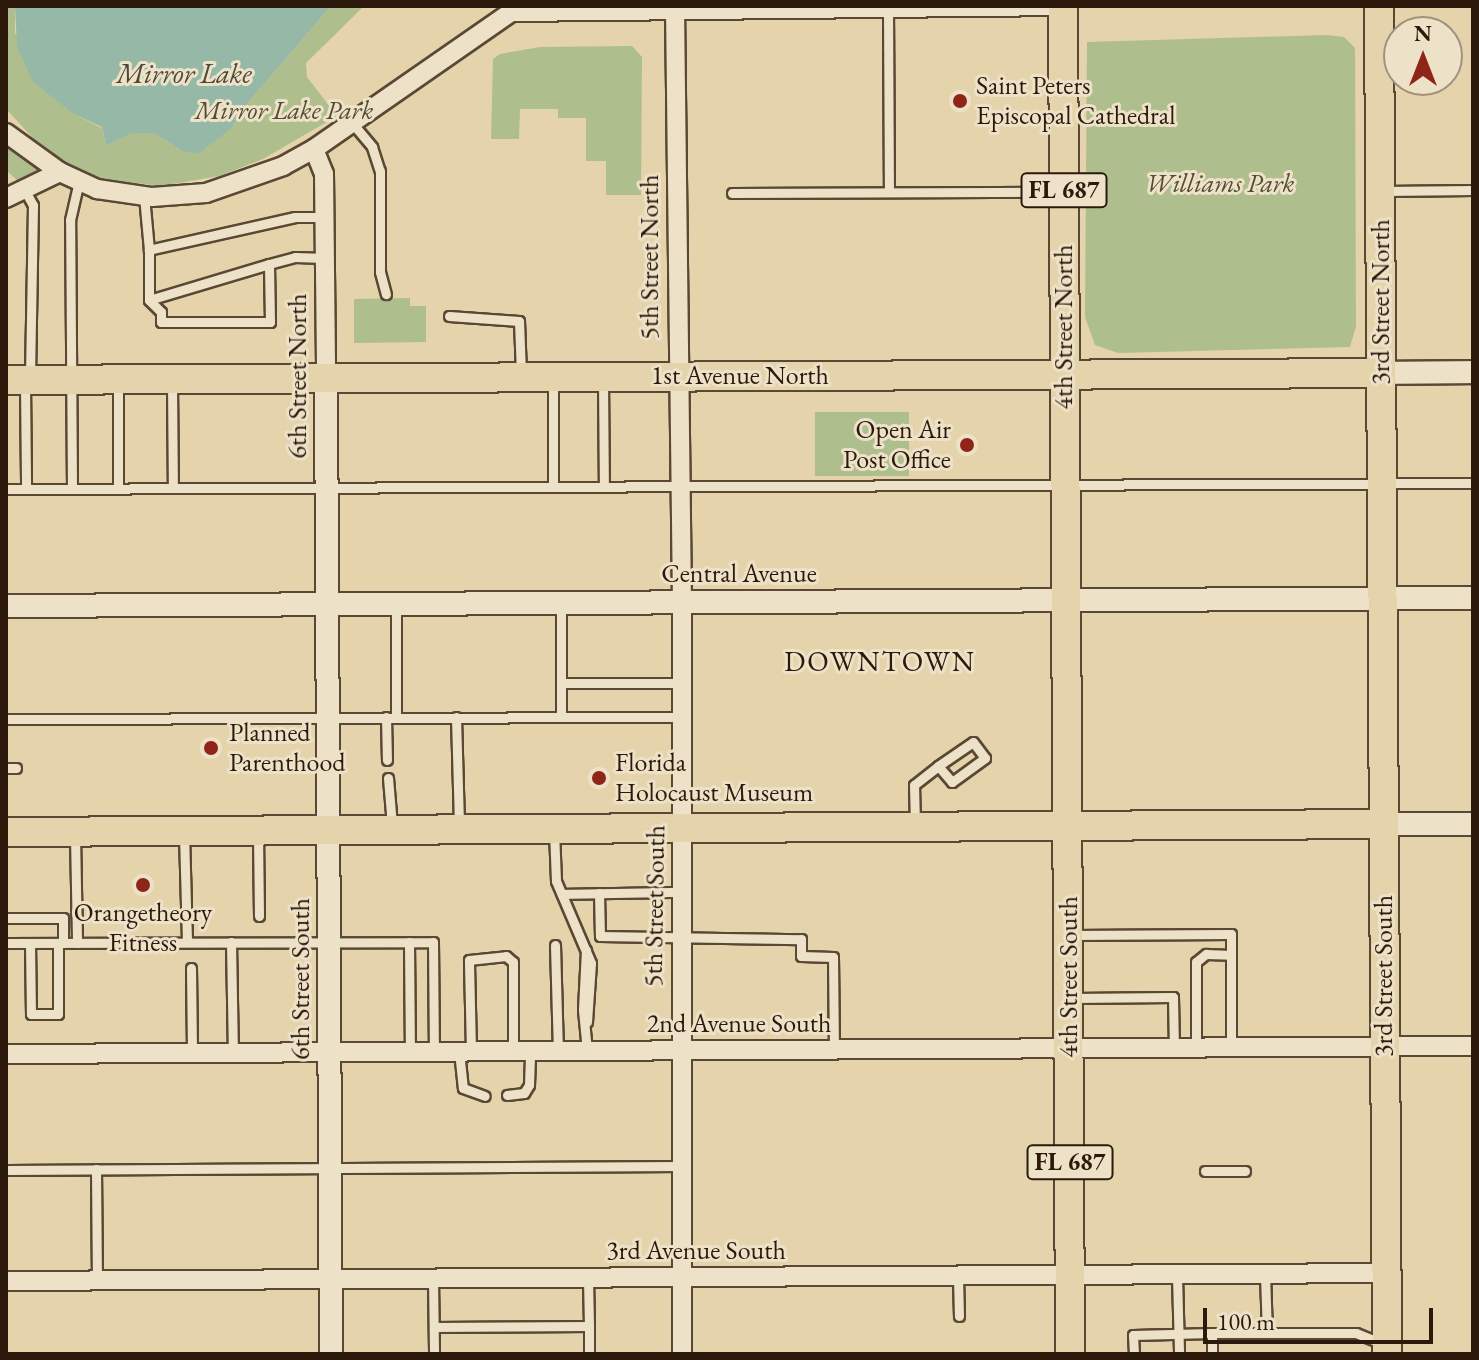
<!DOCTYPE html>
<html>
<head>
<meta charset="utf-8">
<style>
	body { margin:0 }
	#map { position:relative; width:1479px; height:1360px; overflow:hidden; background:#e4d3ab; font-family:"EB Garamond",serif }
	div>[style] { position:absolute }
	.green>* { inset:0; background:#afbe8d; transform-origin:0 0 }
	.water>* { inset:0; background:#96b8a6 }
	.roads { filter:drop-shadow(2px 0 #5a4834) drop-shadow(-2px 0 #5a4834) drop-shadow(0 2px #5a4834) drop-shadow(0 -2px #5a4834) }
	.service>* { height:9px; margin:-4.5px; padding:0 4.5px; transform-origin:4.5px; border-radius:4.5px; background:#ede2c8 }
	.minor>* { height:18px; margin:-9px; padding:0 9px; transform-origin:9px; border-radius:9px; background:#ede2c8 }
	.tertiary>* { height:22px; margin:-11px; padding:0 11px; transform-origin:11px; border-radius:11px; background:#ede2c8 }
	.primary>* { height:28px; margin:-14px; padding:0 14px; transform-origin:14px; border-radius:14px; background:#e4d3ab }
	.dots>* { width:22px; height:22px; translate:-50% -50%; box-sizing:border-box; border:4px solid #ede2c8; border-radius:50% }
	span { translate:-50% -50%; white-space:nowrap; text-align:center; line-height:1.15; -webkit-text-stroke:6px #ede2c8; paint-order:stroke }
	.shield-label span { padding:2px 6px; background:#ede2c8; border:2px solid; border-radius:6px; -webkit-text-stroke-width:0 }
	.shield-label { font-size:24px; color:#2c190c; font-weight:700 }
	.poi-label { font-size:26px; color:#2c190c }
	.left { translate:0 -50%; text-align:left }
	.right { translate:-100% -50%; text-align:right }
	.park-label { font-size:26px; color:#534b33; font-style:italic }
	.street-label { font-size:26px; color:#2c190c }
	.water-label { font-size:28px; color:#4c493a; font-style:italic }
	.neighbourhood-label { font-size:28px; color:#2c190c; letter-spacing:2px }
	.frame { position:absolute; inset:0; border:8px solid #2c190c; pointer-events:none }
	.north { position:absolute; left:1383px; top:16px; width:80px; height:80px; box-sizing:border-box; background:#ede2c8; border:2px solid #a0927d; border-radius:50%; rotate:0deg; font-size:22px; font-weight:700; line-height:32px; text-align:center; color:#2c190c }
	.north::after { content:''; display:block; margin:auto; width:28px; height:36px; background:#8f2418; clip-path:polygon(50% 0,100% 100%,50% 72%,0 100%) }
	.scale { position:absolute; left:1203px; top:1308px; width:230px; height:36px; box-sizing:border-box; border:4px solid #2c190c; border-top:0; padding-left:10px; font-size:24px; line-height:28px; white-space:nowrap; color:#2c190c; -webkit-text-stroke:6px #ede2c8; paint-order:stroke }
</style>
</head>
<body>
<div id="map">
	<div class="green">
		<i style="clip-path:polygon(6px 6px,15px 6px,15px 33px,74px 114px,102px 128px,106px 146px,133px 133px,154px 133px,182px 151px,233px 127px,240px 112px,331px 6px,364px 6px,306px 63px,307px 77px,337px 116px,263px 159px,219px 176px,161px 186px,102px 179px,70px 167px,42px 148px,8px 111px)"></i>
		<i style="clip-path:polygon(1327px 35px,1344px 37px,1355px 48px,1356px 326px,1350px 347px,1118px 353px,1095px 345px,1085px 317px,1087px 42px)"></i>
		<i style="clip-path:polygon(632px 46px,642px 57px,641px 195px,606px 195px,606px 161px,586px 161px,586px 118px,558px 118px,558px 109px,520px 109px,519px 139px,491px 139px,493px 59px,500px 54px,540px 47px)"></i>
		<i style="clip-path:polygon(6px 144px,16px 150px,42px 171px,19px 182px,6px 170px)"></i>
		<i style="clip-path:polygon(410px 298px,410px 306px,426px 306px,426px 342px,354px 343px,354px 299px)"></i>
		<i style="left:815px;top:412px;width:94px;height:64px"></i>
	</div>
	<div class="water">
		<i style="clip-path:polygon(15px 6px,331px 6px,240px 112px,233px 127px,199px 153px,182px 151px,154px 133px,133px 133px,106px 146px,102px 127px,74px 114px,33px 82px,17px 47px)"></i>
	</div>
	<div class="roads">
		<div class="service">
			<i style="left:888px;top:8px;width:184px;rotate:89.7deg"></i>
			<i style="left:353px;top:124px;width:30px;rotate:50deg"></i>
			<i style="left:372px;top:147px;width:25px;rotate:72deg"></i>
			<i style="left:380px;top:171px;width:101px;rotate:90deg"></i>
			<i style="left:380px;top:272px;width:23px;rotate:75deg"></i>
			<i style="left:24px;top:189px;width:18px;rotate:61deg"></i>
			<i style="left:33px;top:205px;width:172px;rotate:91deg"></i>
			<i style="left:1384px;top:191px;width:89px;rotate:-0.6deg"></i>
			<i style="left:732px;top:193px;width:328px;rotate:-0.2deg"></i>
			<i style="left:144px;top:196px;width:54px;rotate:84.7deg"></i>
			<i style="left:325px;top:217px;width:30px;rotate:180deg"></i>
			<i style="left:295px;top:217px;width:150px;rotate:167.3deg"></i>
			<i style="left:149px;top:250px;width:50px;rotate:90deg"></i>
			<i style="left:149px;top:300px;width:17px;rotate:45deg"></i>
			<i style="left:161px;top:312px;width:10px;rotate:90deg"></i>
			<i style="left:161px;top:322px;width:109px"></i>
			<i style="left:270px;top:322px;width:58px;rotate:-91deg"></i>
			<i style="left:269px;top:264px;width:27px;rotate:-15deg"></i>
			<i style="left:295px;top:257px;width:30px;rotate:2deg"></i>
			<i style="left:149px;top:300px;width:125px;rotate:-16.7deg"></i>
			<i style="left:449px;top:316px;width:70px;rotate:4.1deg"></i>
			<i style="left:519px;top:321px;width:53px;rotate:87.8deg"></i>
			<i style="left:603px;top:380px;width:107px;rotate:89.5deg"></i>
			<i style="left:553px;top:381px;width:106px;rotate:90deg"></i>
			<i style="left:118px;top:383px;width:105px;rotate:90deg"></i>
			<i style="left:172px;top:383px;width:105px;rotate:89.5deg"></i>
			<i style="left:25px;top:384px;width:104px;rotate:89.4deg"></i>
			<i style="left:72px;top:488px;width:268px;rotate:-90.4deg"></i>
			<i style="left:70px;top:220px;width:39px;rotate:-77deg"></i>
			<i style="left:6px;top:489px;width:1467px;rotate:-0.23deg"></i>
			<i style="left:561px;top:604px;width:112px;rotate:90deg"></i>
			<i style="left:561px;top:683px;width:121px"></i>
			<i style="left:386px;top:717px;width:43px;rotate:88.7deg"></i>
			<i style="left:396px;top:717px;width:113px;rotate:-90deg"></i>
			<i style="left:456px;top:717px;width:108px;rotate:88.4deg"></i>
			<i style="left:6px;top:719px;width:676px;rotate:-0.17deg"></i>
			<i style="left:6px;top:768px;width:10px"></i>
			<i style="left:388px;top:778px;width:48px;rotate:85.2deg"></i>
			<i style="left:915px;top:825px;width:40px;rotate:-91.4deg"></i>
			<i style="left:914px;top:785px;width:31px;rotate:-38deg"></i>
			<i style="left:938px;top:766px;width:42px;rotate:-34.4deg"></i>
			<i style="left:973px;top:742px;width:20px;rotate:53deg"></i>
			<i style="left:985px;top:758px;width:41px;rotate:144deg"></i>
			<i style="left:952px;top:782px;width:21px;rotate:-131deg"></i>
			<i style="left:554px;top:831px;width:50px;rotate:87.7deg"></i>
			<i style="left:556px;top:881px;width:89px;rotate:66.9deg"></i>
			<i style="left:591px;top:963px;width:59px;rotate:93.9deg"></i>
			<i style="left:184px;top:834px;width:108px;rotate:88.4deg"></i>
			<i style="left:258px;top:834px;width:82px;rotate:89.3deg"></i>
			<i style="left:75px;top:835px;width:108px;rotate:88.9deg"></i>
			<i style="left:599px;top:893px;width:43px;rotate:88.7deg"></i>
			<i style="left:600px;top:936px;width:201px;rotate:0.9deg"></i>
			<i style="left:801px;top:939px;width:17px;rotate:90deg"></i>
			<i style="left:801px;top:956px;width:32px;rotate:2deg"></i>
			<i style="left:833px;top:957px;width:93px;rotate:89.4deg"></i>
			<i style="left:562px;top:894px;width:118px;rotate:-1deg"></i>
			<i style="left:6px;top:918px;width:57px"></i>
			<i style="left:63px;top:918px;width:25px;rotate:90deg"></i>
			<i style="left:1072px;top:935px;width:159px;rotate:-0.4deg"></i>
			<i style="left:1231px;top:934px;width:113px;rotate:90deg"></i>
			<i style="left:231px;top:942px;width:111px;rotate:89deg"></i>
			<i style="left:409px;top:942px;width:110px;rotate:89.5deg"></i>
			<i style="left:6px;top:943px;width:427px;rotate:-0.1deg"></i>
			<i style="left:433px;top:942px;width:110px;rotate:89.5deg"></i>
			<i style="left:30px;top:943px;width:71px;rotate:89.2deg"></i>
			<i style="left:31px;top:1014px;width:27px"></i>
			<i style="left:58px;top:1014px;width:71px;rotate:-90deg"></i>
			<i style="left:555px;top:945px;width:106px;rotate:88.4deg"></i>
			<i style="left:586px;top:950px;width:60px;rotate:92.9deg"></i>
			<i style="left:583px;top:1010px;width:41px;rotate:84.4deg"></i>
			<i style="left:191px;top:968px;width:85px;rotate:89.3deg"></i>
			<i style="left:1073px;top:998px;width:100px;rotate:-0.6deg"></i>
			<i style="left:1173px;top:997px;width:51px;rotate:88.9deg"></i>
			<i style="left:1196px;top:1048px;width:86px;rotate:-90deg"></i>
			<i style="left:1196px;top:962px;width:13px;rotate:-39deg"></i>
			<i style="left:1206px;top:954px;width:25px;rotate:2deg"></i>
			<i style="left:459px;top:1051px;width:37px;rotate:84deg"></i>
			<i style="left:463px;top:1088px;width:23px;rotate:20deg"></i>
			<i style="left:471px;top:1051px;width:91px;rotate:-91.3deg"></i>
			<i style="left:469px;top:960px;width:37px;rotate:-6deg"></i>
			<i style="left:506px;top:956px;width:9px;rotate:41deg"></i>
			<i style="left:513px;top:962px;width:89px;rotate:90deg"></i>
			<i style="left:507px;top:1095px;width:17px;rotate:-7deg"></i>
			<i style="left:524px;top:1093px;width:9px;rotate:-58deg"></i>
			<i style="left:529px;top:1085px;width:34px;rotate:-88deg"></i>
			<i style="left:96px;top:1169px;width:111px;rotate:89.5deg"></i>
			<i style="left:6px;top:1170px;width:675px;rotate:-0.34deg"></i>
			<i style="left:1205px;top:1171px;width:40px"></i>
			<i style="left:1265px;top:1274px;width:59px;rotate:88.1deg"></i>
			<i style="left:1177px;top:1275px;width:79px;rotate:88.5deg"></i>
			<i style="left:958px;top:1276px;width:40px;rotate:88.6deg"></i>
			<i style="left:433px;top:1279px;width:75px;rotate:89.2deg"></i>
			<i style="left:589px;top:1326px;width:28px;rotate:90deg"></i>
			<i style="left:434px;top:1327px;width:155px;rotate:-0.4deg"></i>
			<i style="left:589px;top:1326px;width:48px;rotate:-91.2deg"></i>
			<i style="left:1134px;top:1354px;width:19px;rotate:-93deg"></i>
			<i style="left:1133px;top:1335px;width:79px;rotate:-1.5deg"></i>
			<i style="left:1212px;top:1354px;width:21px;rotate:-90deg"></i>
			<i style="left:1212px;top:1333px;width:144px"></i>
			<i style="left:1356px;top:1333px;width:29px;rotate:22deg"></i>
		</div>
		<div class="minor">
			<i style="left:675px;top:6px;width:596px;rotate:89.33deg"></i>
			<i style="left:682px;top:602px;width:752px;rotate:90deg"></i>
			<i style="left:6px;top:133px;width:67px;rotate:35.8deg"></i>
			<i style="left:60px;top:172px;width:41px;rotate:24.7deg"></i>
			<i style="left:97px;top:189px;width:56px;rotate:8.3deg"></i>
			<i style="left:152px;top:197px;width:54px;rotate:-4.2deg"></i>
			<i style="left:206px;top:193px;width:82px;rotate:-19.3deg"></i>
			<i style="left:283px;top:166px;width:35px;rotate:-29deg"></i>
			<i style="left:314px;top:149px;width:240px;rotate:-34.8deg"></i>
			<i style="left:511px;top:12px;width:552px;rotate:-0.62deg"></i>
			<i style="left:314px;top:149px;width:27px;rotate:68deg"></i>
			<i style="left:324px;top:174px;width:205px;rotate:89.4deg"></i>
			<i style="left:6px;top:198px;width:60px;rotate:-25.7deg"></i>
			<i style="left:6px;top:1054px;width:1467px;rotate:-0.31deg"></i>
			<i style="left:6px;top:1281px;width:1380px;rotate:-0.33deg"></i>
		</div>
		<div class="tertiary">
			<i style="left:1381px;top:373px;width:92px;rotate:-0.6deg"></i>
			<i style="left:326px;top:379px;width:975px;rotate:89.71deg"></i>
			<i style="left:6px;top:606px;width:1467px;rotate:-0.31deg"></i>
			<i style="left:1384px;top:824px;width:89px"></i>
		</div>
		<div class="primary">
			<i style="left:1063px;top:6px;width:1348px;rotate:89.7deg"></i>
			<i style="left:1379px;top:6px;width:1348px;rotate:89.66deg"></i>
			<i style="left:6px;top:380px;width:1375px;rotate:-0.29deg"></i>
			<i style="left:6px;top:832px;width:1378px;rotate:-0.33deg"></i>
		</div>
	</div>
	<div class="dots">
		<i style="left:960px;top:101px;background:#8f2418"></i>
		<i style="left:967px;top:445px;background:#8f2418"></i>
		<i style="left:211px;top:748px;background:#8f2418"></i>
		<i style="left:599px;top:778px;background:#8f2418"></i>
		<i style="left:143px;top:885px;background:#8f2418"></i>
	</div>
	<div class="shield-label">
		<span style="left:1064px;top:190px">FL 687</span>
		<span style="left:1070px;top:1162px">FL 687</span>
	</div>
	<div class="poi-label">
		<span class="left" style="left:976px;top:101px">Saint Peters<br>Episcopal Cathedral</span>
		<span class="right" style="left:951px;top:445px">Open Air<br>Post Office</span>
		<span class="left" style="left:229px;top:748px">Planned<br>Parenthood</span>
		<span class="left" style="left:615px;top:778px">Florida<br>Holocaust Museum</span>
		<span style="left:143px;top:928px">Orangetheory<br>Fitness</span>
	</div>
	<div class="park-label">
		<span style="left:284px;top:111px">Mirror Lake Park</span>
		<span style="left:1220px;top:184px">Williams Park</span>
	</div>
	<div class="street-label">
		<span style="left:650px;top:257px;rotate:-90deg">5th Street North</span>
		<span style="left:1381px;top:302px;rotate:-90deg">3rd Street North</span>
		<span style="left:1064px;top:327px;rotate:-90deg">4th Street North</span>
		<span style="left:298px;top:376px;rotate:-90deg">6th Street North</span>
		<span style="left:740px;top:376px">1st Avenue North</span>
		<span style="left:739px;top:574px">Central Avenue</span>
		<span style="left:655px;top:906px;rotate:-89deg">5th Street South</span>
		<span style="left:1384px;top:976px;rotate:-90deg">3rd Street South</span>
		<span style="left:1069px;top:977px;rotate:-90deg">4th Street South</span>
		<span style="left:301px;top:979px;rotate:-90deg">6th Street South</span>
		<span style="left:739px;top:1024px">2nd Avenue South</span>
		<span style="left:696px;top:1251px">3rd Avenue South</span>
	</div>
	<div class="water-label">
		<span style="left:184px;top:73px">Mirror Lake</span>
	</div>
	<div class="neighbourhood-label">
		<span style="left:880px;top:661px">DOWNTOWN</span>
	</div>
	<div class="frame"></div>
	<div class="north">N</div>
	<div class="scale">100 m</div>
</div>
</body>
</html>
